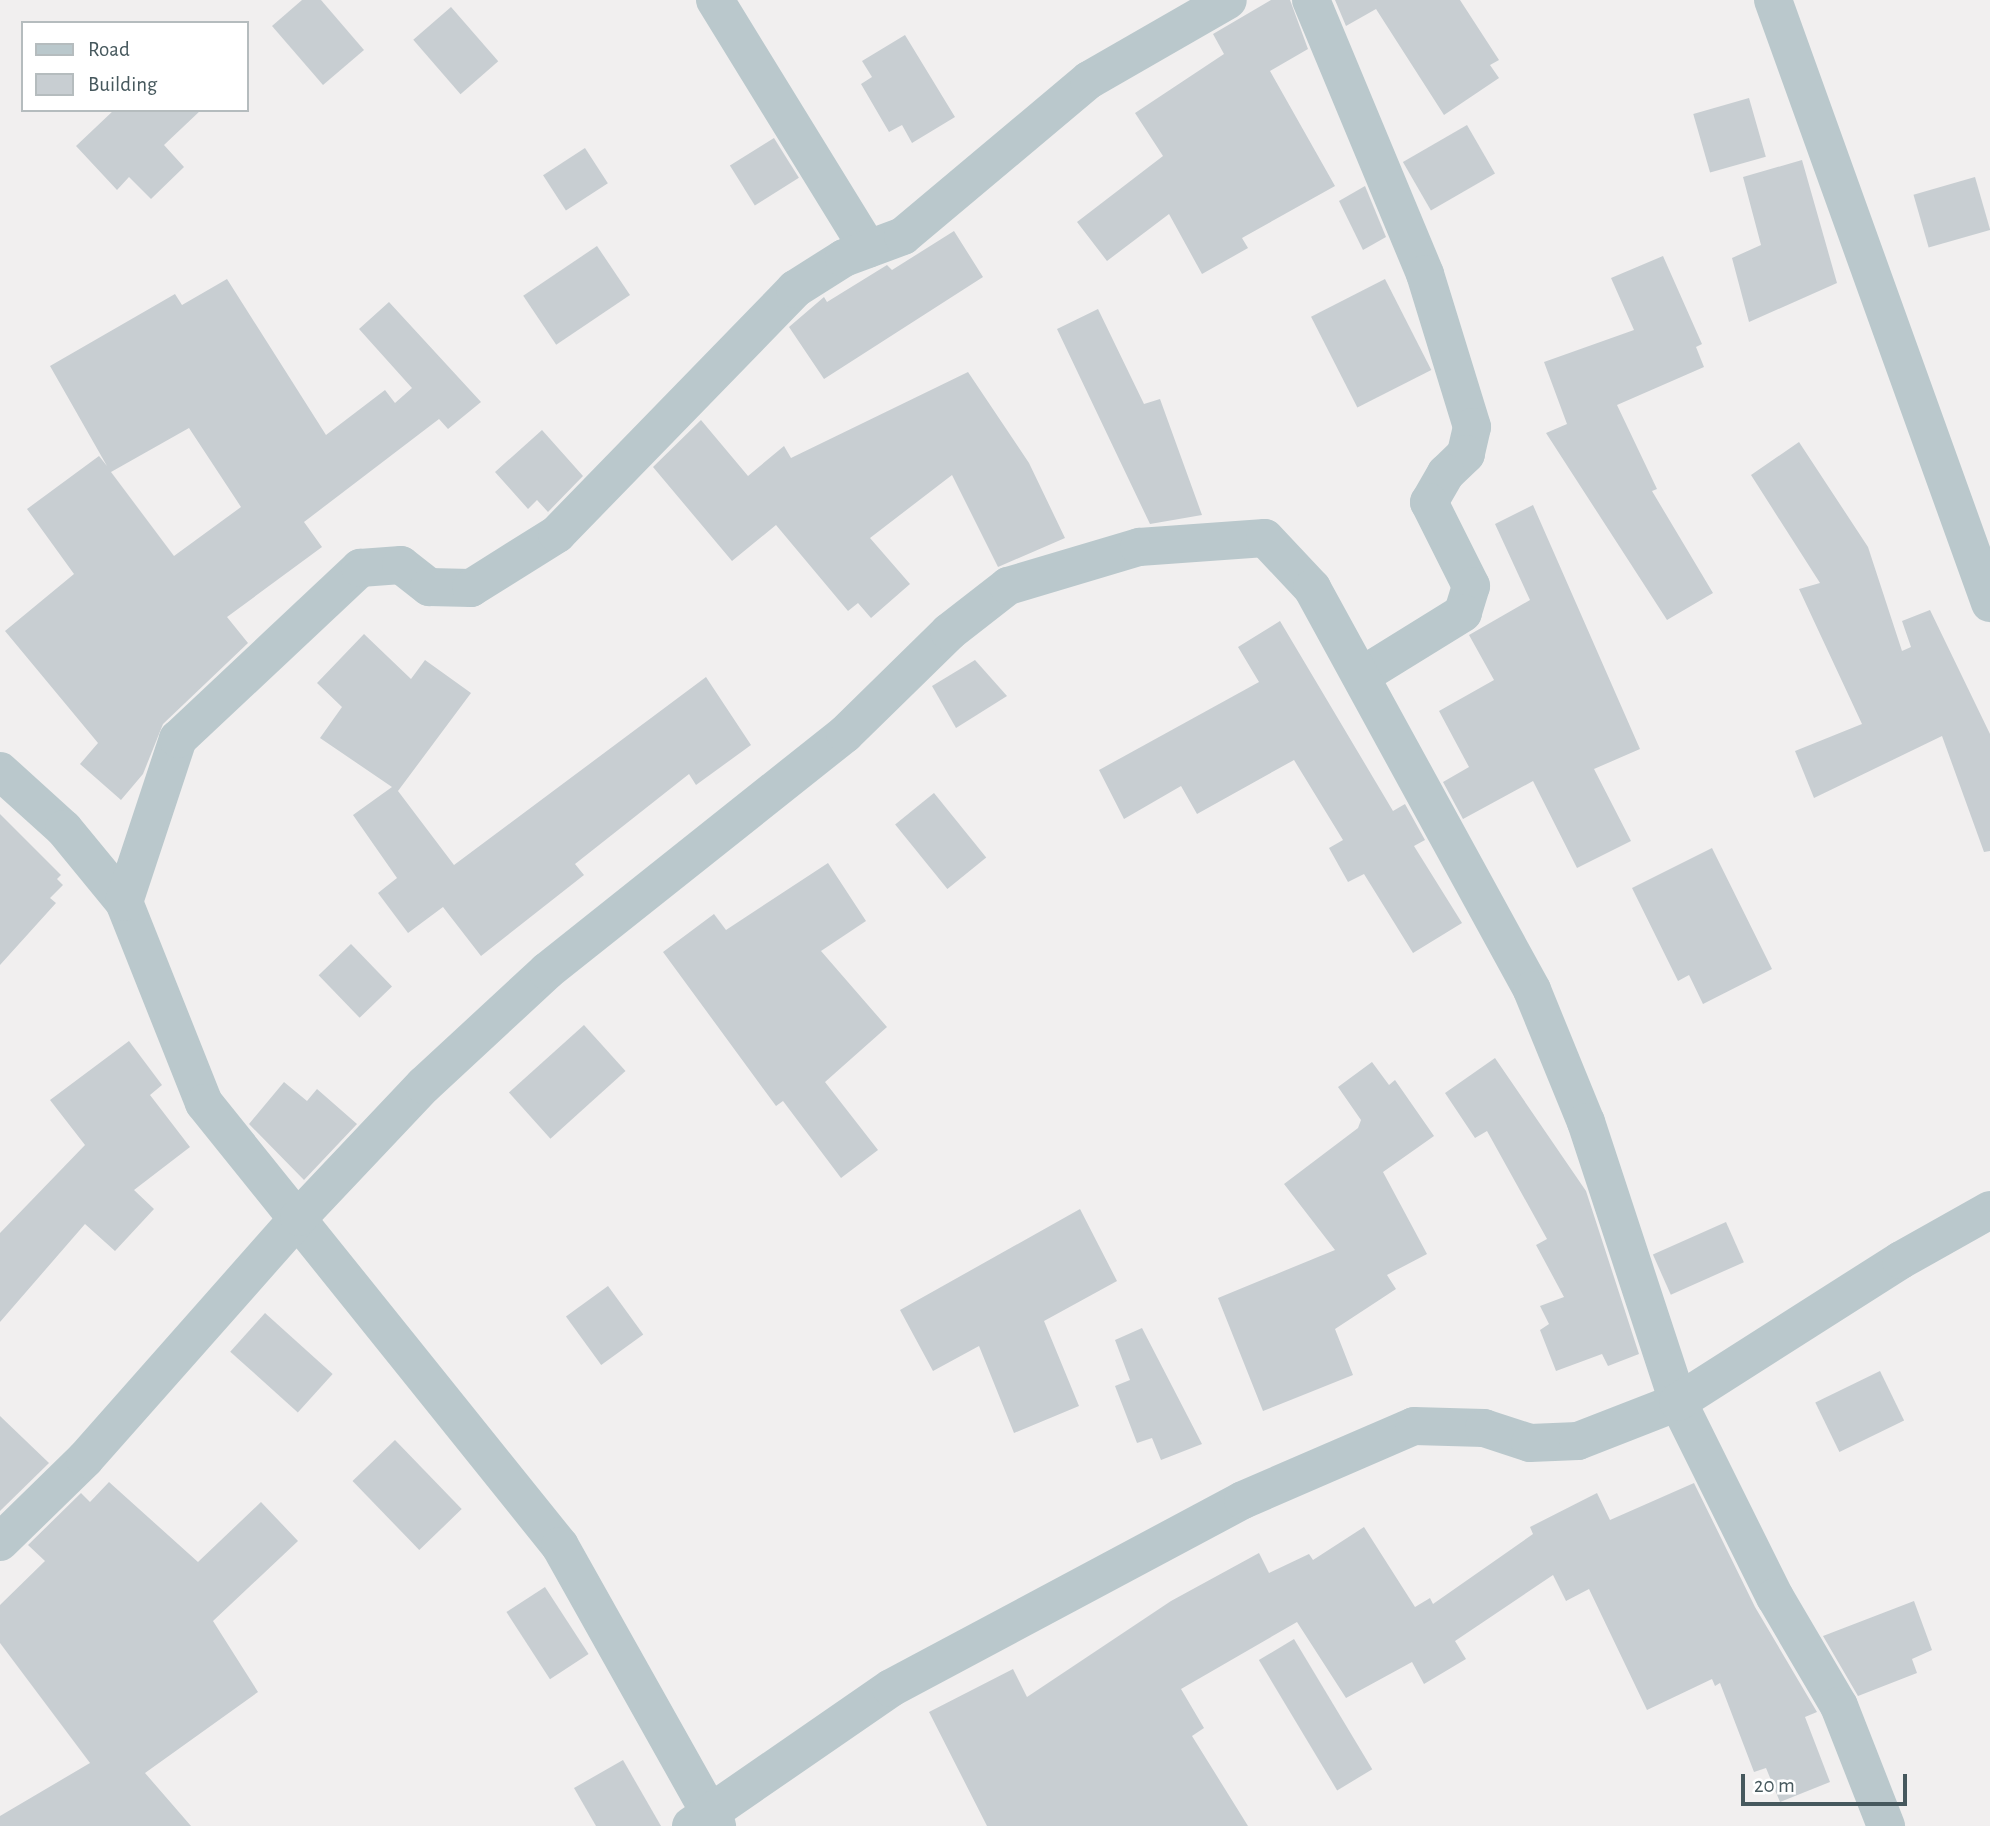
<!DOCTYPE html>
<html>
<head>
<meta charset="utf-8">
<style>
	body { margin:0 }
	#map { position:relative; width:1990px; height:1826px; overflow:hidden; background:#f1efef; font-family:"Alegreya Sans",sans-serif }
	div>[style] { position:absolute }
	.building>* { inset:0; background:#c8ced2; transform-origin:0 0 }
	.street>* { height:38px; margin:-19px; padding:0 19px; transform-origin:19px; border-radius:19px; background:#bac8cc }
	span { translate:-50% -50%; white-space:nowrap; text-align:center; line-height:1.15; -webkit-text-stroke:7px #fff; paint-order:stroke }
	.legend { position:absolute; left:21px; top:21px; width:228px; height:91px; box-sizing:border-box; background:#fff; border:2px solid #b5bcbe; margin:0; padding:9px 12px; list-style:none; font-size:21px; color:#46585d }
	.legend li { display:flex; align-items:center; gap:14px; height:35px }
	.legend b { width:35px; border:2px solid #b5bcbe }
	.scale { position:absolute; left:1741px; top:1774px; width:166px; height:32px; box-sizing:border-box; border:4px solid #46585d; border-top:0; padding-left:9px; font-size:21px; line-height:24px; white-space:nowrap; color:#46585d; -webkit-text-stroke:5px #fff; paint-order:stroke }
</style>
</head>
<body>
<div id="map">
	<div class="building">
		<i style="clip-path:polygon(302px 0,321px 0,364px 50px,323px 85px,272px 26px)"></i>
		<i style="clip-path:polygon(1271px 0,1290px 0,1308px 49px,1270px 71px,1335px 186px,1242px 238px,1248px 248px,1202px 274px,1169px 214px,1107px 261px,1077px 222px,1163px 156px,1135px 113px,1224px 54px,1213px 34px)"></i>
		<i style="clip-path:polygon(1335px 0,1460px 0,1499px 60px,1490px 65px,1499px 78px,1444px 115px,1376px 9px,1346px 26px)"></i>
		<i style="left:451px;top:7px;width:72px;height:50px;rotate:49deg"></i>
		<i style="clip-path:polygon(905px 35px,955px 117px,912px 143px,902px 125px,889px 132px,861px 84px,872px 77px,862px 61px)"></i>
		<i style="left:1749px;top:98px;width:61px;height:58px;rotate:74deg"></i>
		<i style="clip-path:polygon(114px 110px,201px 110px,164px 145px,184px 167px,151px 199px,129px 177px,117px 190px,76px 146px)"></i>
		<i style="left:1467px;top:125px;width:56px;height:74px;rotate:60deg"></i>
		<i style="left:774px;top:138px;width:47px;height:52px;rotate:58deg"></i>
		<i style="left:585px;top:148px;width:42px;height:50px;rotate:57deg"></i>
		<i style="clip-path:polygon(1802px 160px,1837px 283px,1749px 322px,1732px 258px,1761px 245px,1743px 177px)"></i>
		<i style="left:1975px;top:177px;width:55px;height:64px;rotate:74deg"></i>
		<i style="clip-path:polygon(1365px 186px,1386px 237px,1363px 250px,1339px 201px)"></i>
		<i style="clip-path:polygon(954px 231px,983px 277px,824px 379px,789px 327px,824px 297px,827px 302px,887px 265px,892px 270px)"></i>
		<i style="left:597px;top:246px;width:59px;height:89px;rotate:56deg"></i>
		<i style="clip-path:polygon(1663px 256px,1702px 344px,1696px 347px,1704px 367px,1617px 405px,1657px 489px,1652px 491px,1713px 593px,1667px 620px,1546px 433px,1567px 424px,1544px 362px,1634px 330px,1611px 278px)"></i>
		<i style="clip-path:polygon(evenodd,227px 279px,326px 435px,385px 390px,395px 403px,412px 388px,359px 329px,389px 302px,481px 402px,448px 429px,439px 419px,304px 522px,322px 547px,227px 617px,248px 643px,163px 724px,143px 774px,121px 800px,80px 764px,98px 743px,5px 631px,74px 574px,27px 509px,99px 456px,107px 466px,50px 366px,175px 294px,182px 305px,227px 279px,189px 428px,241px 507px,174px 556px,111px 472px,189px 428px)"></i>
		<i style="left:1385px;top:279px;width:102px;height:83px;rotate:63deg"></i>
		<i style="clip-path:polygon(1098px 309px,1144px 404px,1160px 399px,1202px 515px,1150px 524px,1057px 329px)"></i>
		<i style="clip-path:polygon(968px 372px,1029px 463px,1065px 538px,998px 567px,952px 475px,870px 538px,910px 584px,871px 618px,858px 603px,848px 611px,776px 525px,732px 561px,653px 467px,701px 420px,748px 476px,784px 446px,791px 458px)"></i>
		<i style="clip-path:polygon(542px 430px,583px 476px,548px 512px,537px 500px,528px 509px,495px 472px)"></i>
		<i style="clip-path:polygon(1799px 442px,1868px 547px,1902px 651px,1911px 647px,1902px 621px,1930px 610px,1990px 734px,1990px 851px,1984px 852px,1942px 736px,1814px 798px,1795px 751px,1862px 724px,1799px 589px,1820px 583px,1751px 475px)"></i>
		<i style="clip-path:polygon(1533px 505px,1640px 749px,1594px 769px,1631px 841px,1577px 868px,1533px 781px,1463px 819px,1443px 782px,1469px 767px,1439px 711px,1494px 680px,1469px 635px,1530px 600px,1495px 524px)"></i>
		<i style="clip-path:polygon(1280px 621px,1393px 811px,1405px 804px,1425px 840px,1414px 846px,1462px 923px,1413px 953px,1364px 874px,1348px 882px,1329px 848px,1343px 840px,1294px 760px,1197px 814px,1181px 786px,1124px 819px,1099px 770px,1259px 682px,1238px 647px)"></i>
		<i style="clip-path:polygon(364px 634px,411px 679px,425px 660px,471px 693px,398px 791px,454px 865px,706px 677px,751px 745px,696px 785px,689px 774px,575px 864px,584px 875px,481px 956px,443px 907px,408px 933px,378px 893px,397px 878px,353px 815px,392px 787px,320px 738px,342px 707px,317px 683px)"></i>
		<i style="clip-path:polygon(975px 660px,1007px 696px,956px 728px,932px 686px)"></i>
		<i style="left:934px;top:793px;width:83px;height:50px;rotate:51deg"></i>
		<i style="clip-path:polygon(0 814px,61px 875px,57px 879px,63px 885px,50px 898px,56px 903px,0 965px)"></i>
		<i style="clip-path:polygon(1712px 848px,1772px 969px,1703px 1004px,1689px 975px,1678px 981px,1632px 888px)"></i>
		<i style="clip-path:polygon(828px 863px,866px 921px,821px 951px,887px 1027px,825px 1082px,878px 1150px,841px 1178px,783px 1101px,776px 1106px,663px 952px,714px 914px,726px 930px)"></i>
		<i style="left:351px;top:944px;width:59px;height:45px;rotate:46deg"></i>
		<i style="left:584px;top:1025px;width:62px;height:101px;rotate:48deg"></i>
		<i style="clip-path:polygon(129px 1041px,162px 1085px,150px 1095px,190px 1147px,134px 1190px,154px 1209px,115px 1251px,85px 1224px,0 1322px,0 1233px,85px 1145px,50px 1100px)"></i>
		<i style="clip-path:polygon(1495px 1058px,1586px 1191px,1639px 1354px,1608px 1366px,1602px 1354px,1556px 1371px,1540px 1330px,1549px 1324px,1540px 1306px,1564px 1297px,1536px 1245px,1547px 1239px,1487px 1131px,1475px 1138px,1445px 1093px)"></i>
		<i style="clip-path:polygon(1372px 1062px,1389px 1085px,1395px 1080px,1434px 1136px,1383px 1172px,1427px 1254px,1387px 1275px,1396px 1289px,1335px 1329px,1353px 1375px,1263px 1411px,1218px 1298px,1335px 1250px,1284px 1184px,1358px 1128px,1361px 1120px,1338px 1087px)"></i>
		<i style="clip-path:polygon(284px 1082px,307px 1101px,317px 1089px,357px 1124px,304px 1180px,249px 1124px)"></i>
		<i style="clip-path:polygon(1080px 1209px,1117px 1281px,1044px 1321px,1079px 1406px,1014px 1433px,979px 1346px,933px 1371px,900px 1310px)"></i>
		<i style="left:1726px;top:1222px;width:44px;height:80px;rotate:66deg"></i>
		<i style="left:608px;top:1286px;width:60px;height:52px;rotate:54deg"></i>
		<i style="left:265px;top:1313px;width:91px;height:52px;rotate:42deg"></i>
		<i style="clip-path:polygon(1142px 1328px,1202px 1444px,1161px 1460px,1152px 1438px,1137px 1443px,1115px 1386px,1130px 1380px,1115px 1340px)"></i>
		<i style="left:1880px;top:1371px;width:55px;height:72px;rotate:64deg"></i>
		<i style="clip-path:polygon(0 1416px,49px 1463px,0 1511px)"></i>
		<i style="left:395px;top:1440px;width:96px;height:59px;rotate:46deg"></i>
		<i style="clip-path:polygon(109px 1482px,198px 1562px,261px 1502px,298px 1541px,213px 1621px,258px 1692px,145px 1773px,191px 1826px,0 1826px,0 1816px,90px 1763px,0 1643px,0 1605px,45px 1561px,28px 1545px,81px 1493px,90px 1502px)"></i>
		<i style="clip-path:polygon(1694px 1483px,1755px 1607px,1817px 1712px,1805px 1717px,1830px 1782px,1780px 1802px,1766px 1768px,1754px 1772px,1720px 1683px,1715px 1686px,1712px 1679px,1647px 1710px,1589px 1589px,1566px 1601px,1553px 1575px,1455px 1641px,1466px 1659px,1424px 1684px,1412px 1662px,1346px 1698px,1297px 1622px,1181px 1689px,1204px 1728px,1192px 1736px,1248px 1826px,987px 1826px,929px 1712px,1013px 1669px,1027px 1697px,1171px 1601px,1259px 1553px,1269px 1573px,1309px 1554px,1313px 1560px,1364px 1527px,1415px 1607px,1430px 1598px,1433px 1604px,1533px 1534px,1530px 1527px,1597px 1493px,1610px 1520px)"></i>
		<i style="left:545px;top:1587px;width:80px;height:46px;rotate:57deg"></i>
		<i style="clip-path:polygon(1914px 1601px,1932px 1650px,1912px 1659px,1917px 1673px,1858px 1696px,1823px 1636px)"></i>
		<i style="left:1294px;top:1639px;width:152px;height:41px;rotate:59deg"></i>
		<i style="clip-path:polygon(623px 1760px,661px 1826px,596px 1826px,574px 1788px)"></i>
	</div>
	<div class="street">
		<i style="left:715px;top:0;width:292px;rotate:58.4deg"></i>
		<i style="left:1311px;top:0;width:297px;rotate:67.4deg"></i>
		<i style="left:1425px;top:274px;width:160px;rotate:72.9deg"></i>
		<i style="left:1472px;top:427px;width:28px;rotate:103deg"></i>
		<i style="left:1466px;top:454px;width:28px;rotate:136deg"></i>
		<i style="left:1446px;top:473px;width:34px;rotate:120deg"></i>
		<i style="left:1429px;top:502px;width:94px;rotate:63.4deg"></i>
		<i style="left:1471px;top:586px;width:28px;rotate:107deg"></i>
		<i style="left:1463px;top:613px;width:120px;rotate:148.3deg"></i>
		<i style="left:1773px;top:0;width:641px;rotate:70.21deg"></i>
		<i style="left:0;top:771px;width:86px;rotate:42.2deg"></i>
		<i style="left:64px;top:829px;width:94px;rotate:50.6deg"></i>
		<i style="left:124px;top:902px;width:216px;rotate:68.3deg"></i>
		<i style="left:204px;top:1103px;width:568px;rotate:51.21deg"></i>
		<i style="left:560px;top:1546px;width:321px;rotate:60.7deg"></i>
		<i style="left:124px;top:902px;width:172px;rotate:-71.7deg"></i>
		<i style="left:178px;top:739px;width:250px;rotate:-43.2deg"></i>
		<i style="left:360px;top:568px;width:41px;rotate:-4.2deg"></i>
		<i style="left:401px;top:565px;width:36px;rotate:38deg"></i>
		<i style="left:429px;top:587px;width:42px;rotate:1.4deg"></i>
		<i style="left:471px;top:588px;width:102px;rotate:-32.1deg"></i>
		<i style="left:557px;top:534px;width:342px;rotate:-45.8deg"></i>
		<i style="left:795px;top:289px;width:58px;rotate:-32.3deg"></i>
		<i style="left:844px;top:258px;width:63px;rotate:-20.4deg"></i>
		<i style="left:903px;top:236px;width:243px;rotate:-40deg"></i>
		<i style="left:1089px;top:80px;width:160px;rotate:-29.9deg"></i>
		<i style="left:0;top:1542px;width:119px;rotate:-44.3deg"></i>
		<i style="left:85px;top:1459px;width:323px;rotate:-48.5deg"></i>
		<i style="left:299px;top:1217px;width:182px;rotate:-46.6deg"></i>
		<i style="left:424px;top:1085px;width:168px;rotate:-42.8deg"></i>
		<i style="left:547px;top:971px;width:381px;rotate:-38.5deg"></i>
		<i style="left:845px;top:734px;width:146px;rotate:-44.4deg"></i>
		<i style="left:949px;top:632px;width:75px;rotate:-37.9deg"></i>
		<i style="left:1008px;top:586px;width:137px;rotate:-16.6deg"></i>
		<i style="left:1139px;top:547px;width:126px;rotate:-4.1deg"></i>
		<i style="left:1265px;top:538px;width:69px;rotate:46.8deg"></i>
		<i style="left:1312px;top:588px;width:458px;rotate:61.3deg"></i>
		<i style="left:1532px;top:990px;width:143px;rotate:67.8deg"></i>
		<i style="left:1586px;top:1122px;width:295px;rotate:71.8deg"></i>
		<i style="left:1678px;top:1402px;width:218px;rotate:63.6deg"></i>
		<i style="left:1775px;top:1597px;width:126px;rotate:59.6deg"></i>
		<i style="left:1839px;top:1706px;width:129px;rotate:68.6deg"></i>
		<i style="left:691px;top:1826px;width:243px;rotate:-34.6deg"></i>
		<i style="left:891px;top:1688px;width:399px;rotate:-28.1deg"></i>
		<i style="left:1243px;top:1500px;width:186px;rotate:-23.4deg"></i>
		<i style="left:1414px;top:1426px;width:70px;rotate:1.6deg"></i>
		<i style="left:1484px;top:1428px;width:48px;rotate:18.1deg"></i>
		<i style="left:1530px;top:1443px;width:48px;rotate:-2.4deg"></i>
		<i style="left:1578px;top:1441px;width:107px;rotate:-21.3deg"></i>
		<i style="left:1678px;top:1402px;width:264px;rotate:-32.5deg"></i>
		<i style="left:1901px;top:1260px;width:102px;rotate:-29.3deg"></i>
	</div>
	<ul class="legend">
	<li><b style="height:9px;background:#bac8cc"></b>Road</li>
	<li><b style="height:19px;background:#c8ced2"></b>Building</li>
	</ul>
	<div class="scale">20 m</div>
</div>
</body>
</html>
